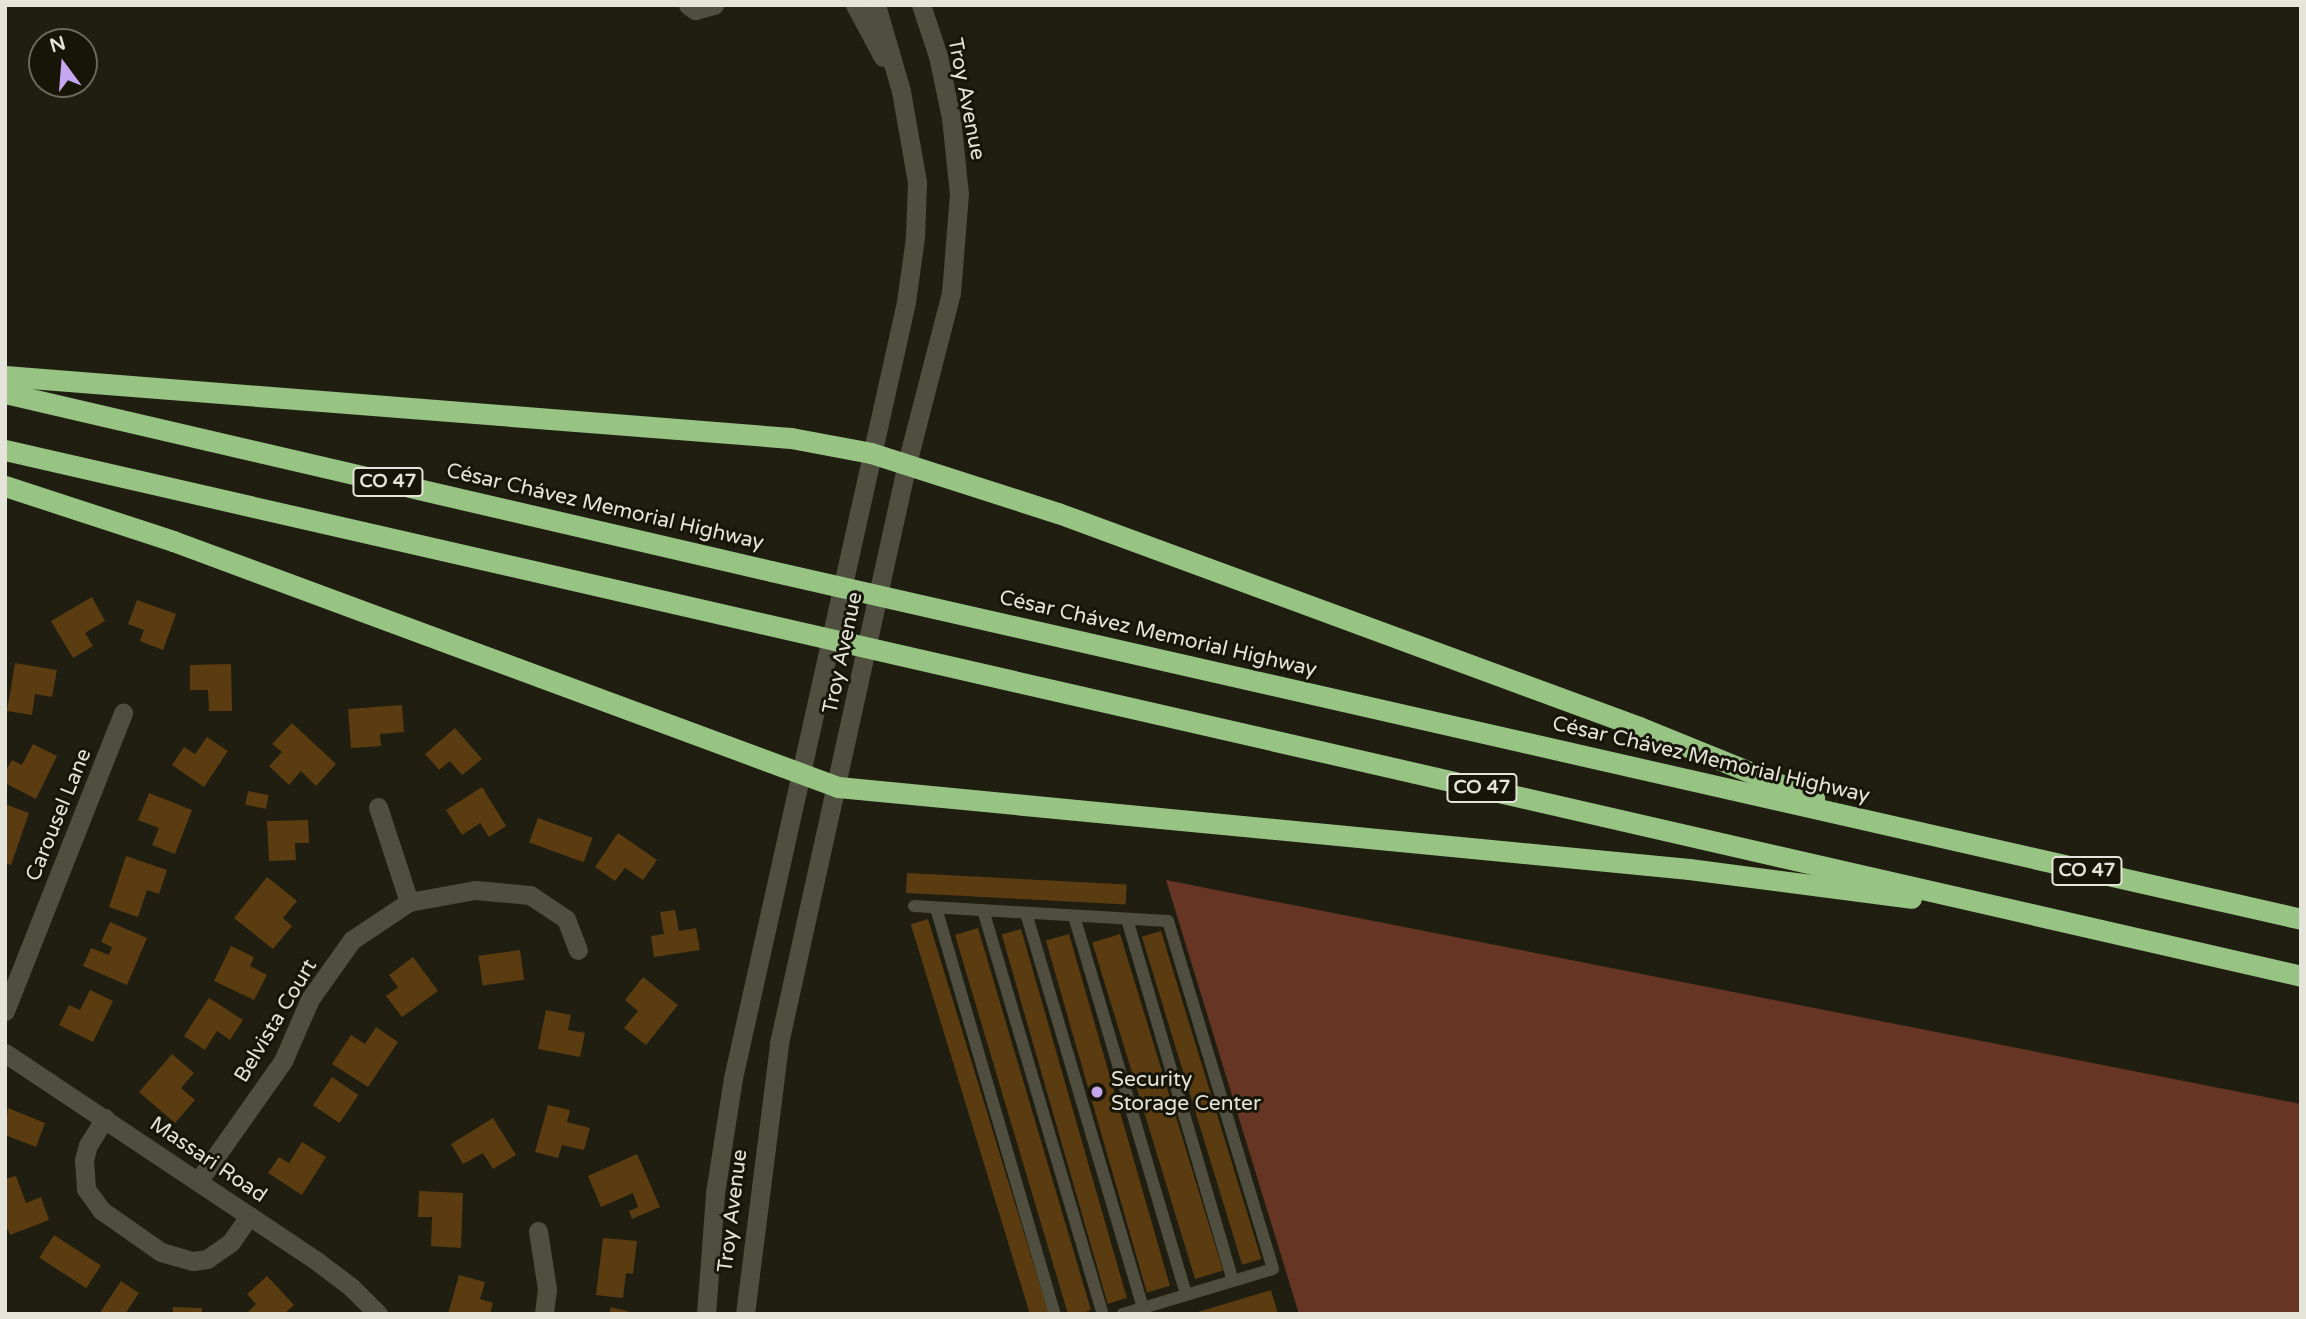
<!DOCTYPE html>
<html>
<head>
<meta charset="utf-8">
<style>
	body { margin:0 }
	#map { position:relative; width:2306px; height:1319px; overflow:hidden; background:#1f1e10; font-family:"Varela Round",sans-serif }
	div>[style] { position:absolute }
	.green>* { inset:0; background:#663524 }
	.building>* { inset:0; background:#5a3c10; transform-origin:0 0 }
	.service>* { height:12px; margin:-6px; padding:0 6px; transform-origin:6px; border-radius:6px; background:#4f4e3f }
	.minor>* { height:19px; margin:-9.5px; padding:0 9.5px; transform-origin:9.5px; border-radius:9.5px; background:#4f4e3f }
	.secondary>* { height:19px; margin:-9.5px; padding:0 9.5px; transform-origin:9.5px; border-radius:9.5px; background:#4f4e3f }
	.motorway>* { height:21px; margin:-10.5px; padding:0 10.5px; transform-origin:10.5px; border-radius:10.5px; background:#97c383 }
	.dots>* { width:19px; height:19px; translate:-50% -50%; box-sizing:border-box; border:4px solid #161508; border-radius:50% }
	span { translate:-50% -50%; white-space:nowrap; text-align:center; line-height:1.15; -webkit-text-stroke:6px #161508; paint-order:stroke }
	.shield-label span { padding:2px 5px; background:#161508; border:2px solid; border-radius:5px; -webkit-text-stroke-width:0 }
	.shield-label { font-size:19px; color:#e5e4db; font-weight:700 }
	.street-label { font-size:21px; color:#e5e4db }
	.poi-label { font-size:21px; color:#e5e4db }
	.left { translate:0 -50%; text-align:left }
	.frame { position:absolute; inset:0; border:7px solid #e5e4db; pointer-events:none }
	.north { position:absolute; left:28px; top:28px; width:70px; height:70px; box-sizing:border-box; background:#161508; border:2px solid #69685c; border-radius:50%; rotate:344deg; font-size:19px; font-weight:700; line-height:28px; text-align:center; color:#e5e4db }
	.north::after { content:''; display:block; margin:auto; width:24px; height:32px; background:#c7a6f0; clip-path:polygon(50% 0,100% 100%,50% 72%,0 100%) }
</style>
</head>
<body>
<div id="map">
	<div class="green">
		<i style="clip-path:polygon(1166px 880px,2301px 1104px,2301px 1314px,1299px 1314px)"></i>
	</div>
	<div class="building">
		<i style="clip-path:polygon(92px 597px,105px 621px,85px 633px,93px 646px,73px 658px,51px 621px)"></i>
		<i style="clip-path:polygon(137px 600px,176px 614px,163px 650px,140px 641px,144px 630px,128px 624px)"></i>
		<i style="clip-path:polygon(15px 663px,57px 670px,52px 697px,35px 694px,32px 715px,7px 711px)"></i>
		<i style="clip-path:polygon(231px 664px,232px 711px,209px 711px,208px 690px,190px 690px,190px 665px)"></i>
		<i style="clip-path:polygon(402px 705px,404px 732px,380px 734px,381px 746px,351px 748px,348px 709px)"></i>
		<i style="clip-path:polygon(292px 723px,336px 764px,316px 786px,301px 771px,289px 785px,269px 766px,282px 752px,272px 744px)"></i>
		<i style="clip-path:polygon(455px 728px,482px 759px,462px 775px,450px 761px,439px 770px,425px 754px)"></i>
		<i style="clip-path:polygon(207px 737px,228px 751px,204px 787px,172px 765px,184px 747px,195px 754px)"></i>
		<i style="clip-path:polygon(33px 744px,57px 756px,36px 799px,5px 783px,5px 772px,12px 760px,22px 765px)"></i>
		<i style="clip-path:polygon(482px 787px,506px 826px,489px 837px,480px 823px,462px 835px,446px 810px)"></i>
		<i style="left:248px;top:791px;width:21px;height:14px;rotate:11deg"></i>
		<i style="clip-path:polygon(149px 793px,192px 810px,175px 854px,152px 845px,159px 828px,138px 820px)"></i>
		<i style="clip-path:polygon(5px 804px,29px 813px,11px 865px,5px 863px)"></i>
		<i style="left:538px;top:818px;width:58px;height:26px;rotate:20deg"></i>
		<i style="clip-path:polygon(308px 820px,309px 843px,295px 843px,296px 860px,269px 861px,267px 821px)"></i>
		<i style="clip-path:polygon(618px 833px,657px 860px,643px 880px,625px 868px,615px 881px,595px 867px)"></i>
		<i style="clip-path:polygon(126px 856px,167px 870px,159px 894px,147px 890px,138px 917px,109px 907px)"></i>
		<i style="left:907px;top:873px;width:220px;height:20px;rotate:3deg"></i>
		<i style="clip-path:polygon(267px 877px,297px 901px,283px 918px,292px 926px,273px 949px,234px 918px)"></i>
		<i style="clip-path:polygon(675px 910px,679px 931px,696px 928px,700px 950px,654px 957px,651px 936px,664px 934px,660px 912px)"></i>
		<i style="left:928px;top:919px;width:412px;height:18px;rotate:73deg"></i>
		<i style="clip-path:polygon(110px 922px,147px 938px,127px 985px,83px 966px,91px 948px,109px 955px,112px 947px,101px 942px)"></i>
		<i style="clip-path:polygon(978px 928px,1091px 1310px,1080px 1314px,1068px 1314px,955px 935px)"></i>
		<i style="left:1021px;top:929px;width:384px;height:20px;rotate:74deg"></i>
		<i style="left:1161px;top:931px;width:343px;height:20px;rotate:73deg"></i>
		<i style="left:1069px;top:934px;width:366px;height:24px;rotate:74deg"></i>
		<i style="left:1120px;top:934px;width:352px;height:29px;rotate:73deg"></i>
		<i style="clip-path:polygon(231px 946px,254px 957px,250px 966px,267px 975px,254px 1000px,214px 981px)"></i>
		<i style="left:520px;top:950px;width:30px;height:42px;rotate:82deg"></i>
		<i style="clip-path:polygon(413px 957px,438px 991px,402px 1017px,386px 996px,398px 987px,389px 975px)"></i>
		<i style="clip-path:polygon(643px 977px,678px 1005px,646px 1045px,624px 1028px,638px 1011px,625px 1000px)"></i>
		<i style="clip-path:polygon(90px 990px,113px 1001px,93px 1042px,59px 1025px,69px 1005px,80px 1010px)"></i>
		<i style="clip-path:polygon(209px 998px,243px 1020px,230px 1040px,217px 1031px,205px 1050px,184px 1036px)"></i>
		<i style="clip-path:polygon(546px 1010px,571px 1015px,568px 1030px,585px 1033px,580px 1057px,538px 1049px)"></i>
		<i style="clip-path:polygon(376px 1027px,398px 1042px,368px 1087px,332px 1064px,351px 1035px,365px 1044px)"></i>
		<i style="clip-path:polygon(172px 1054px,194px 1073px,181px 1088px,195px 1100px,175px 1123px,139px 1092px)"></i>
		<i style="left:332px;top:1077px;width:32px;height:34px;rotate:34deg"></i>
		<i style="clip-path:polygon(548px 1105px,570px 1110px,567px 1122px,590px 1128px,584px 1150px,562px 1145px,558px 1158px,535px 1152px)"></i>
		<i style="clip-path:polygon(8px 1108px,45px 1123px,36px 1147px,5px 1135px)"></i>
		<i style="clip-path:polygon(493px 1118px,516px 1155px,493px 1169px,483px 1153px,463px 1164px,451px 1144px)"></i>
		<i style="clip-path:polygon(302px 1142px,326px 1157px,302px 1195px,268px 1173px,279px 1157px,289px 1163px)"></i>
		<i style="clip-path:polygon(637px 1154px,660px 1207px,632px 1219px,629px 1211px,638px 1207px,633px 1193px,601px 1207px,588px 1176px)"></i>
		<i style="clip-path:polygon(16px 1176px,26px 1203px,41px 1197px,49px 1220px,10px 1235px,5px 1223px,5px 1179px)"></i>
		<i style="clip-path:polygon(419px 1191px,463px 1193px,461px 1248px,431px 1246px,432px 1217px,418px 1217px)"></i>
		<i style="left:54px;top:1235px;width:56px;height:27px;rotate:33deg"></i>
		<i style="clip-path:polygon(603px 1238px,637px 1241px,633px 1274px,626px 1273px,623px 1298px,596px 1295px)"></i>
		<i style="clip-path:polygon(459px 1275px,485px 1282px,480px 1299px,493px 1303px,490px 1314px,448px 1314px)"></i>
		<i style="clip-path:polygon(267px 1276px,294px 1305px,284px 1314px,246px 1314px,256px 1304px,247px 1294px)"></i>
		<i style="clip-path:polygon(121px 1281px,139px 1293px,125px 1314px,99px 1314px)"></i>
		<i style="clip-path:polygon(1271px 1290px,1278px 1314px,1195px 1314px,1195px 1313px)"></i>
		<i style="clip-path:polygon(173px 1307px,202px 1308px,202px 1314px,173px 1314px)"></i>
		<i style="clip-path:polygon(611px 1307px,634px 1313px,634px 1314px,609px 1314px)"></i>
	</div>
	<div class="service">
		<i style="left:914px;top:906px;width:254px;rotate:3.4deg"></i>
		<i style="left:1168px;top:921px;width:363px;rotate:73.2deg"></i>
		<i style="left:1273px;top:1269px;width:157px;rotate:163.3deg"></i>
		<i style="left:936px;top:908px;width:423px;rotate:73.7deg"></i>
		<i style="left:983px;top:910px;width:421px;rotate:73.5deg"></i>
		<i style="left:1026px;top:913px;width:412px;rotate:73.5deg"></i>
		<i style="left:1074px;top:916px;width:395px;rotate:73.5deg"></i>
		<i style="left:1127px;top:919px;width:377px;rotate:73.7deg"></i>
	</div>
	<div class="minor">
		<i style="left:378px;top:807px;width:100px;rotate:71.9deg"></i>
		<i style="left:5px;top:1011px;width:321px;rotate:-68.4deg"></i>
		<i style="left:5px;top:1053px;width:376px;rotate:33.7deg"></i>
		<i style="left:318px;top:1262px;width:40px;rotate:37deg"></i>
		<i style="left:350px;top:1286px;width:40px;rotate:45deg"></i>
		<i style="left:105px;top:1118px;width:32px;rotate:122deg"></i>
		<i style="left:88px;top:1145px;width:16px;rotate:105deg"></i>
		<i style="left:84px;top:1160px;width:29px;rotate:86deg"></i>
		<i style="left:86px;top:1189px;width:26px;rotate:54deg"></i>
		<i style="left:101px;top:1210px;width:73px;rotate:35deg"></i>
		<i style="left:161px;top:1252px;width:33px;rotate:16deg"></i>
		<i style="left:193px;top:1261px;width:14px;rotate:-8deg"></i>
		<i style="left:207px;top:1259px;width:29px;rotate:-35deg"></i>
		<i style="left:231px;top:1242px;width:32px;rotate:-55deg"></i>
		<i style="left:199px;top:1180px;width:146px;rotate:-54.8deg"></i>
		<i style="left:283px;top:1061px;width:68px;rotate:-66.5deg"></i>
		<i style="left:310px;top:999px;width:72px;rotate:-54.6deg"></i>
		<i style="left:352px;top:940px;width:69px;rotate:-33.7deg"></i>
		<i style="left:409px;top:902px;width:67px;rotate:-10.3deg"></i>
		<i style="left:475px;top:890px;width:55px;rotate:5.2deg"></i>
		<i style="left:530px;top:895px;width:43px;rotate:33.7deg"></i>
		<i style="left:566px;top:919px;width:33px;rotate:69deg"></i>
		<i style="left:538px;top:1231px;width:59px;rotate:81.2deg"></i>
		<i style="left:547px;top:1289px;width:25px;rotate:97deg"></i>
	</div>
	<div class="secondary">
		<i style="left:688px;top:5px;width:9px;rotate:36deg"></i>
		<i style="left:695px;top:10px;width:20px;rotate:-15deg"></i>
		<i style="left:855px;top:5px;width:59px;rotate:61.7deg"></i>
		<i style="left:706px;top:1314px;width:121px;rotate:-85.7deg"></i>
		<i style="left:715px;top:1193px;width:116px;rotate:-81.1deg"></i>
		<i style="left:733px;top:1078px;width:795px;rotate:-77.43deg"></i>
		<i style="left:906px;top:302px;width:66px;rotate:-82.1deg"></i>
		<i style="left:915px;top:237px;width:55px;rotate:-87.9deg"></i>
		<i style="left:917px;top:182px;width:92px;rotate:-100deg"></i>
		<i style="left:901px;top:91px;width:90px;rotate:-106.2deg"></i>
		<i style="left:745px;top:1314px;width:273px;rotate:-82.8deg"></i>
		<i style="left:779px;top:1043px;width:594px;rotate:-77.55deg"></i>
		<i style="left:907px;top:463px;width:176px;rotate:-75.5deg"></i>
		<i style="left:951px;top:293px;width:99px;rotate:-85.4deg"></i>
		<i style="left:959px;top:194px;width:76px;rotate:-96deg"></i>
		<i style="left:951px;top:118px;width:63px;rotate:-101.8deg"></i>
		<i style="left:938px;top:56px;width:54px;rotate:-108.4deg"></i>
	</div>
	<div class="motorway">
		<i style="left:5px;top:376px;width:788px;rotate:4.51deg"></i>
		<i style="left:791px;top:438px;width:81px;rotate:10.6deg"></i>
		<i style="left:871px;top:453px;width:196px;rotate:17.8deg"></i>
		<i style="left:1058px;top:513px;width:619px;rotate:20.22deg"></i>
		<i style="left:1639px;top:727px;width:189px;rotate:22.1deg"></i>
		<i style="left:5px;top:393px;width:786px;rotate:13.08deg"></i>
		<i style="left:771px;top:571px;width:1569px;rotate:12.81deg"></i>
		<i style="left:5px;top:450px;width:2355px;rotate:12.9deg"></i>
		<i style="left:5px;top:486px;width:177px;rotate:18.1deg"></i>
		<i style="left:173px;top:541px;width:709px;rotate:20.3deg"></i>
		<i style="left:838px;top:787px;width:855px;rotate:5.5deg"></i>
		<i style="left:1689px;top:869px;width:224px;rotate:7.4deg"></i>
	</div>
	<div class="dots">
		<i style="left:1097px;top:1092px;background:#c7a6f0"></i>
	</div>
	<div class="shield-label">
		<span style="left:388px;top:482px">CO 47</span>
		<span style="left:1482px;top:788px">CO 47</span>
		<span style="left:2087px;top:871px">CO 47</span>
	</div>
	<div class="street-label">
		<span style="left:966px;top:99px;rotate:79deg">Troy Avenue</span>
		<span style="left:605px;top:507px;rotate:13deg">César Chávez Memorial Highway</span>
		<span style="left:1158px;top:634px;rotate:13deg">César Chávez Memorial Highway</span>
		<span style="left:843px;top:653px;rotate:-78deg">Troy Avenue</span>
		<span style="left:1711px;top:760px;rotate:13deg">César Chávez Memorial Highway</span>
		<span style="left:59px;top:815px;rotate:-68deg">Carousel Lane</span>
		<span style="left:276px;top:1021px;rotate:-59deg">Belvista Court</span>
		<span style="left:208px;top:1160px;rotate:34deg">Massari Road</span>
		<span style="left:733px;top:1211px;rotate:-83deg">Troy Avenue</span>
	</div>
	<div class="poi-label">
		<span class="left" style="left:1111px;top:1092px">Security<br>Storage Center</span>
	</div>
	<div class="frame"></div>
	<div class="north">N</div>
</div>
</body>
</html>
